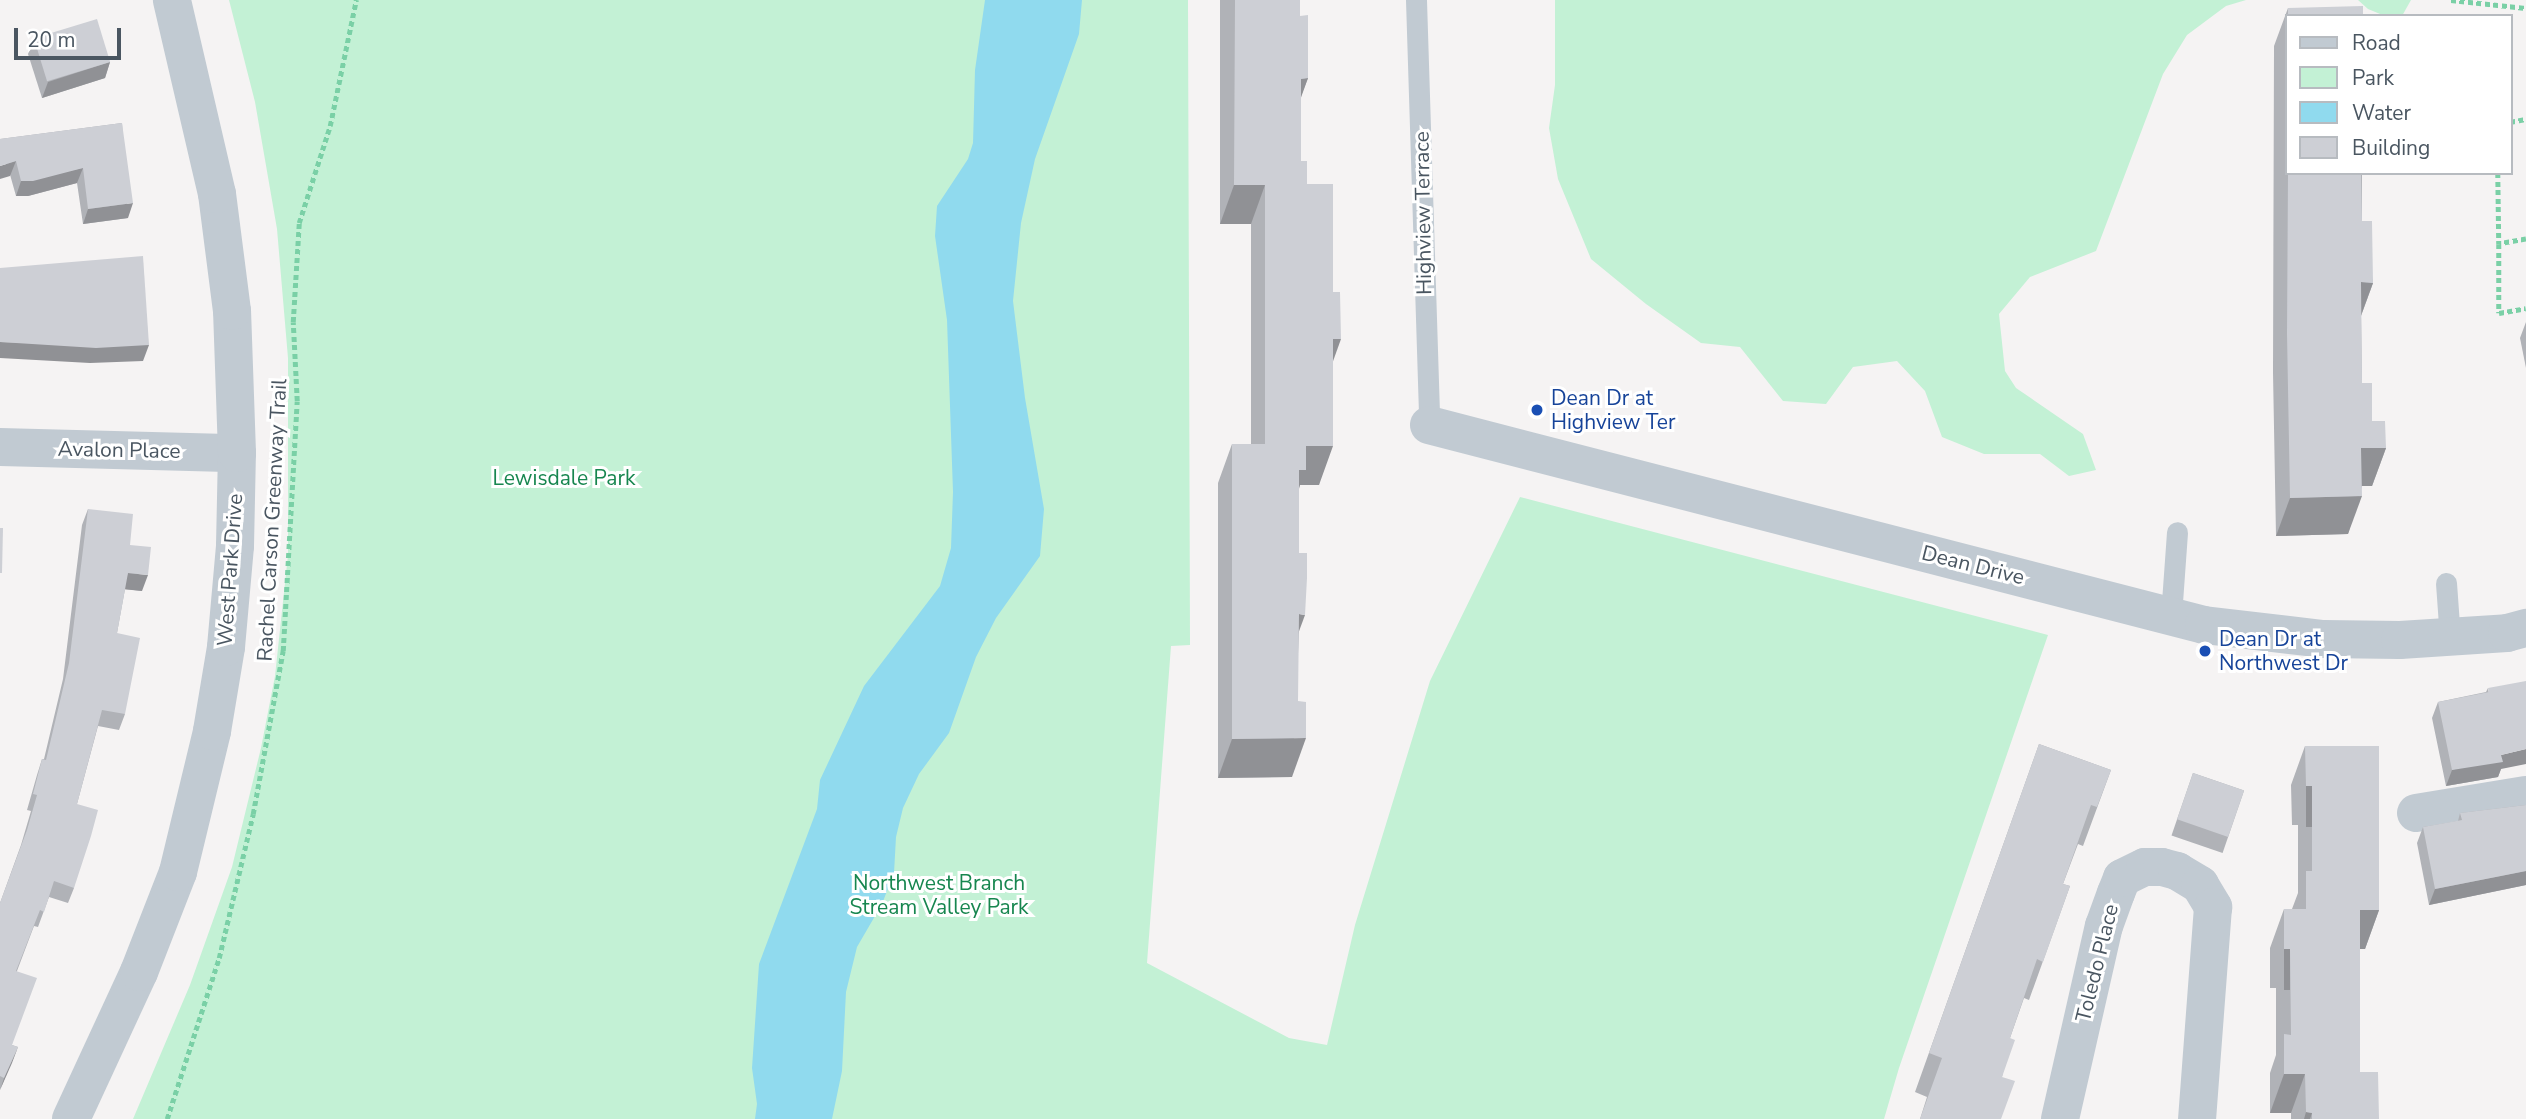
<!DOCTYPE html>
<html>
<head>
<meta charset="utf-8">
<style>
	body { margin:0 }
	#map { position:relative; width:2526px; height:1119px; overflow:hidden; background:#f5f3f3; font-family:"Nunito Sans",sans-serif }
	div>[style] { position:absolute }
	.green>* { inset:0; background:#c3f1d5 }
	.water>* { inset:0; background:#90daee }
	.path>* { height:4.5px; margin-top:-2.25px; transform-origin:0; background:repeating-linear-gradient(90deg,#7ad0a6 0 5px,transparent 0 8.5px) }
	.service>* { height:21px; margin:-10.5px; padding:0 10.5px; transform-origin:10.5px; border-radius:10.5px; background:#c1cad2 }
	.minor>* { height:38px; margin:-19px; padding:0 19px; transform-origin:19px; border-radius:19px; background:#c1cad2 }
	.wall>* { inset:0; background:#b0b2b7; transform-origin:0 0 }
	.shaded-wall>* { inset:0; background:#909195; transform-origin:0 0 }
	.building>* { inset:0; background:#cdcfd5; transform-origin:0 0 }
	.dots>* { width:19px; height:19px; translate:-50% -50%; box-sizing:border-box; border:4px solid #fff; border-radius:50% }
	span { translate:-50% -50%; white-space:nowrap; text-align:center; line-height:1.15; -webkit-text-stroke:6px #fff; paint-order:stroke }
	.street-label { font-size:21px; color:#4a5661 }
	.transit-label { font-size:21px; color:#164399 }
	.left { translate:0 -50%; text-align:left }
	.park-label { font-size:21px; color:#17864f }
	.legend { position:absolute; left:2285px; top:14px; width:228px; height:161px; box-sizing:border-box; background:#fff; border:2px solid #b7bbc0; margin:0; padding:9px 12px; list-style:none; font-size:21px; color:#4a5661 }
	.legend li { display:flex; align-items:center; gap:14px; height:35px }
	.legend b { width:35px; border:2px solid #b7bbc0 }
	.scale { position:absolute; left:14px; top:28px; width:107px; height:32px; box-sizing:border-box; border:4px solid #4a5661; border-top:0; padding-left:9px; font-size:21px; line-height:24px; white-space:nowrap; color:#4a5661; -webkit-text-stroke:5px #fff; paint-order:stroke }
</style>
</head>
<body>
<div id="map">
	<div class="green">
		<i style="clip-path:polygon(229px 0,1188px 0,1190px 645px,1171px 646px,1147px 963px,1289px 1038px,1327px 1045px,1355px 925px,1430px 681px,1520px 497px,2048px 635px,1899px 1068px,1884px 1119px,133px 1119px,190px 985px,232px 867px,261px 748px,275px 676px,288px 555px,288px 358px,277px 229px,255px 102px)"></i>
		<i style="clip-path:polygon(1555px 0,2246px 0,2226px 6px,2187px 35px,2163px 74px,2096px 251px,2030px 277px,1999px 314px,2005px 371px,2016px 388px,2083px 434px,2096px 470px,2069px 476px,2040px 454px,1984px 454px,1942px 437px,1925px 391px,1897px 361px,1853px 367px,1826px 404px,1783px 401px,1740px 347px,1701px 343px,1646px 304px,1591px 259px,1558px 179px,1549px 128px,1555px 85px)"></i>
		<i style="clip-path:polygon(2358px 0,2411px 0,2402px 16px,2385px 16px,2368px 9px)"></i>
	</div>
	<div class="water">
		<i style="clip-path:polygon(985px 0,1082px 0,1079px 34px,1035px 159px,1021px 223px,1013px 301px,1025px 398px,1044px 509px,1040px 556px,996px 618px,976px 657px,949px 733px,919px 774px,903px 808px,896px 837px,894px 873px,882px 904px,857px 947px,846px 992px,842px 1071px,832px 1119px,755px 1119px,757px 1104px,752px 1068px,759px 964px,817px 809px,820px 780px,864px 686px,940px 586px,951px 548px,953px 492px,947px 320px,935px 236px,937px 206px,968px 159px,973px 143px,975px 70px)"></i>
	</div>
	<div class="path">
		<i style="left:2451px;top:0;width:75px;rotate:6.1deg"></i>
		<i style="left:2510px;top:122px;width:16px;rotate:-11deg"></i>
		<i style="left:2498px;top:173px;width:71px;rotate:89.2deg"></i>
		<i style="left:2526px;top:239px;width:27px;rotate:170deg"></i>
		<i style="left:2499px;top:244px;width:69px;rotate:90deg"></i>
		<i style="left:2499px;top:313px;width:27px;rotate:-10deg"></i>
		<i style="left:167px;top:1119px;width:169px;rotate:-72.1deg"></i>
		<i style="left:219px;top:958px;width:148px;rotate:-76.7deg"></i>
		<i style="left:253px;top:814px;width:166px;rotate:-79.6deg"></i>
		<i style="left:283px;top:651px;width:250px;rotate:-86.8deg"></i>
		<i style="left:297px;top:401px;width:79px;rotate:-92.9deg"></i>
		<i style="left:293px;top:322px;width:99px;rotate:-86.5deg"></i>
		<i style="left:299px;top:223px;width:102px;rotate:-72.3deg"></i>
		<i style="left:330px;top:126px;width:129px;rotate:-78.3deg"></i>
	</div>
	<div class="service">
		<i style="left:1416px;top:0;width:425px;rotate:88.2deg"></i>
		<i style="left:2446px;top:583px;width:56px;rotate:85.9deg"></i>
		<i style="left:2171px;top:616px;width:84px;rotate:-85.9deg"></i>
	</div>
	<div class="minor">
		<i style="left:1429px;top:425px;width:800px;rotate:14.47deg"></i>
		<i style="left:2204px;top:625px;width:120px;rotate:6.7deg"></i>
		<i style="left:2323px;top:639px;width:77px;rotate:0.7deg"></i>
		<i style="left:2400px;top:640px;width:107px;rotate:-3.7deg"></i>
		<i style="left:2507px;top:633px;width:20px;rotate:-15deg"></i>
		<i style="left:0;top:447px;width:237px;rotate:1.5deg"></i>
		<i style="left:2416px;top:813px;width:111px;rotate:-9.3deg"></i>
		<i style="left:71px;top:1119px;width:162px;rotate:-65.2deg"></i>
		<i style="left:139px;top:972px;width:107px;rotate:-68.7deg"></i>
		<i style="left:178px;top:872px;width:145px;rotate:-76.4deg"></i>
		<i style="left:212px;top:731px;width:85px;rotate:-80.5deg"></i>
		<i style="left:226px;top:647px;width:101px;rotate:-84.9deg"></i>
		<i style="left:235px;top:546px;width:93px;rotate:-88.8deg"></i>
		<i style="left:237px;top:453px;width:142px;rotate:-92deg"></i>
		<i style="left:232px;top:311px;width:118px;rotate:-97.3deg"></i>
		<i style="left:217px;top:194px;width:199px;rotate:-103.1deg"></i>
		<i style="left:2060px;top:1119px;width:198px;rotate:-77.2deg"></i>
		<i style="left:2104px;top:926px;width:35px;rotate:-70deg"></i>
		<i style="left:2116px;top:893px;width:16px;rotate:-68deg"></i>
		<i style="left:2122px;top:878px;width:25px;rotate:-26deg"></i>
		<i style="left:2145px;top:867px;width:17px"></i>
		<i style="left:2162px;top:867px;width:16px;rotate:15deg"></i>
		<i style="left:2177px;top:871px;width:27px;rotate:31deg"></i>
		<i style="left:2200px;top:885px;width:26px;rotate:59deg"></i>
		<i style="left:2213px;top:907px;width:213px;rotate:94.3deg"></i>
	</div>
	<div class="wall">
		<i style="clip-path:polygon(1220px 0,1300px 0,1300px 16px,1308px 78px,1301px 96px,1301px 161px,1307px 184px,1333px 359px,1319px 485px,1300px 485px,1299px 489px,1299px 633px,1292px 777px,1218px 778px,1218px 483px,1232px 444px,1251px 444px,1251px 224px,1220px 224px)"></i>
		<i style="clip-path:polygon(2288px 8px,2363px 16px,2286px 16px,2286px 173px,2362px 173px,2362px 221px,2373px 283px,2361px 316px,2362px 383px,2372px 421px,2386px 448px,2372px 486px,2362px 486px,2348px 534px,2276px 536px,2273px 373px,2274px 46px)"></i>
		<i style="clip-path:polygon(34px 39px,110px 62px,105px 78px,42px 98px,28px 54px)"></i>
		<i style="clip-path:polygon(122px 123px,128px 218px,83px 224px,77px 183px,28px 196px,16px 196px,0 139px)"></i>
		<i style="clip-path:polygon(2526px 322px,2526px 368px,2520px 338px)"></i>
		<i style="clip-path:polygon(88px 509px,130px 545px,142px 591px,125px 589px,117px 633px,125px 714px,119px 730px,98px 726px,77px 804px,74px 888px,68px 903px,49px 897px,38px 927px,34px 926px,17px 971px,12px 1045px,18px 1047px,0 1090px,0 903px,21px 845px,31px 811px,27px 810px,37px 775px,42px 759px,44px 759px,63px 679px,82px 525px)"></i>
		<i style="clip-path:polygon(2488px 688px,2501px 769px,2498px 777px,2446px 786px,2432px 718px,2438px 702px,2486px 692px)"></i>
		<i style="clip-path:polygon(2039px 744px,2111px 770px,2083px 846px,2078px 844px,2063px 884px,2070px 886px,2029px 1000px,2024px 998px,2010px 1038px,2002px 1077px,2001px 1119px,1920px 1119px,1927px 1097px,1915px 1092px)"></i>
		<i style="clip-path:polygon(2305px 746px,2379px 910px,2365px 949px,2360px 949px,2360px 1072px,2379px 1119px,2291px 1119px,2291px 1113px,2270px 1113px,2270px 1073px,2276px 1055px,2276px 988px,2270px 988px,2270px 948px,2284px 909px,2292px 909px,2298px 893px,2298px 825px,2292px 825px,2291px 785px)"></i>
		<i style="left:2193px;top:773px;width:54px;height:66px;rotate:19deg"></i>
		<i style="clip-path:polygon(2526px 805px,2526px 885px,2429px 905px,2417px 843px,2423px 827px,2458px 821px,2460px 813px)"></i>
	</div>
	<div class="shaded-wall">
		<i style="clip-path:polygon(110px 62px,105px 78px,42px 98px,48px 82px)"></i>
		<i style="clip-path:polygon(1308px 78px,1294px 117px,1301px 79px)"></i>
		<i style="clip-path:polygon(16px 161px,10px 176px,0 179px,0 166px)"></i>
		<i style="clip-path:polygon(83px 168px,77px 183px,28px 196px,16px 196px,21px 181px)"></i>
		<i style="clip-path:polygon(1234px 185px,1265px 185px,1251px 224px,1220px 224px)"></i>
		<i style="clip-path:polygon(133px 203px,128px 218px,83px 224px,88px 209px)"></i>
		<i style="clip-path:polygon(2361px 282px,2373px 283px,2359px 321px)"></i>
		<i style="clip-path:polygon(1333px 339px,1341px 339px,1327px 378px)"></i>
		<i style="clip-path:polygon(0 342px,149px 345px,143px 361px,90px 363px,0 358px)"></i>
		<i style="clip-path:polygon(1306px 446px,1333px 446px,1319px 485px,1300px 485px,1292px 509px,1285px 509px)"></i>
		<i style="clip-path:polygon(2361px 448px,2386px 448px,2372px 486px,2347px 486px)"></i>
		<i style="clip-path:polygon(2362px 496px,2348px 534px,2276px 536px,2290px 498px)"></i>
		<i style="clip-path:polygon(128px 573px,148px 575px,142px 591px,122px 589px)"></i>
		<i style="clip-path:polygon(1299px 614px,1305px 615px,1291px 653px)"></i>
		<i style="clip-path:polygon(1306px 738px,1292px 777px,1218px 778px,1232px 739px)"></i>
		<i style="clip-path:polygon(2526px 749px,2526px 764px,2501px 769px,2498px 777px,2446px 786px,2452px 770px,2501px 755px)"></i>
		<i style="left:2306px;top:786px;width:6px;height:41px"></i>
		<i style="clip-path:polygon(2526px 871px,2526px 885px,2429px 905px,2435px 889px)"></i>
		<i style="clip-path:polygon(2360px 910px,2379px 910px,2365px 949px,2346px 949px)"></i>
		<i style="left:2284px;top:949px;width:6px;height:41px"></i>
		<i style="clip-path:polygon(18px 1047px,12px 1063px,0 1090px,4px 1078px)"></i>
		<i style="clip-path:polygon(2284px 1074px,2305px 1074px,2291px 1113px,2270px 1113px)"></i>
		<i style="clip-path:polygon(2306px 1112px,2312px 1113px,2310px 1119px,2304px 1119px)"></i>
	</div>
	<div class="building">
		<i style="clip-path:polygon(1235px 0,1300px 0,1300px 16px,1308px 15px,1308px 78px,1301px 79px,1301px 161px,1307px 161px,1307px 184px,1333px 184px,1333px 292px,1340px 292px,1341px 339px,1333px 339px,1333px 446px,1306px 446px,1306px 470px,1299px 470px,1299px 553px,1307px 553px,1307px 578px,1305px 615px,1299px 614px,1298px 701px,1306px 702px,1306px 738px,1232px 739px,1232px 444px,1265px 444px,1265px 185px,1234px 185px)"></i>
		<i style="clip-path:polygon(2363px 6px,2363px 16px,2288px 16px,2288px 8px)"></i>
		<i style="left:97px;top:19px;width:45px;height:66px;rotate:73deg"></i>
		<i style="clip-path:polygon(122px 123px,133px 203px,88px 209px,83px 168px,33px 181px,21px 181px,16px 161px,0 166px,0 139px)"></i>
		<i style="clip-path:polygon(2288px 173px,2361px 173px,2362px 221px,2372px 221px,2373px 283px,2361px 282px,2362px 383px,2372px 383px,2372px 421px,2385px 421px,2386px 448px,2361px 448px,2362px 496px,2290px 498px,2287px 334px)"></i>
		<i style="clip-path:polygon(143px 256px,149px 345px,96px 348px,0 342px,0 268px)"></i>
		<i style="clip-path:polygon(88px 509px,133px 514px,130px 545px,151px 547px,148px 575px,128px 573px,117px 633px,140px 638px,125px 714px,102px 710px,77px 804px,98px 810px,91px 836px,74px 888px,54px 881px,44px 912px,40px 910px,16px 971px,37px 978px,12px 1045px,18px 1047px,4px 1078px,0 1076px,0 903px,27px 830px,37px 795px,33px 794px,42px 759px,46px 760px,69px 663px)"></i>
		<i style="clip-path:polygon(0 528px,3px 528px,2px 573px,0 573px)"></i>
		<i style="clip-path:polygon(2526px 681px,2526px 749px,2501px 755px,2503px 762px,2452px 770px,2438px 702px,2489px 692px,2488px 688px)"></i>
		<i style="clip-path:polygon(2039px 744px,2111px 770px,2097px 807px,2091px 805px,2063px 884px,2070px 886px,2043px 962px,2037px 959px,2010px 1038px,2015px 1040px,2002px 1077px,2015px 1081px,2001px 1119px,1920px 1119px,1942px 1058px,1929px 1053px)"></i>
		<i style="clip-path:polygon(2305px 746px,2379px 746px,2379px 910px,2360px 910px,2360px 1072px,2378px 1072px,2379px 1119px,2312px 1119px,2312px 1113px,2306px 1112px,2305px 1074px,2284px 1074px,2284px 1034px,2291px 1035px,2290px 949px,2284px 949px,2284px 909px,2306px 909px,2306px 871px,2312px 871px,2312px 786px,2306px 786px)"></i>
		<i style="left:2193px;top:773px;width:54px;height:49px;rotate:19deg"></i>
		<i style="clip-path:polygon(2526px 805px,2526px 871px,2435px 889px,2423px 827px,2462px 820px,2460px 813px)"></i>
	</div>
	<div class="dots">
		<i style="left:1537px;top:410px;background:#1a4fb4"></i>
		<i style="left:2205px;top:651px;background:#1a4fb4"></i>
	</div>
	<div class="street-label">
		<span style="left:1423px;top:213px;rotate:-91deg">Highview Terrace</span>
		<span style="left:119px;top:450px;rotate:1deg">Avalon Place</span>
		<span style="left:272px;top:520px;rotate:-87deg">Rachel Carson Greenway Trail</span>
		<span style="left:1973px;top:565px;rotate:14deg">Dean Drive</span>
		<span style="left:230px;top:570px;rotate:-86deg">West Park Drive</span>
		<span style="left:2097px;top:963px;rotate:-76deg">Toledo Place</span>
	</div>
	<div class="transit-label">
		<span class="left" style="left:1551px;top:410px">Dean Dr at<br>Highview Ter</span>
		<span class="left" style="left:2219px;top:651px">Dean Dr at<br>Northwest Dr</span>
	</div>
	<div class="park-label">
		<span style="left:564px;top:478px">Lewisdale Park</span>
		<span style="left:939px;top:895px">Northwest Branch<br>Stream Valley Park</span>
	</div>
	<ul class="legend">
	<li><b style="height:9px;background:#c1cad2"></b>Road</li>
	<li><b style="height:19px;background:#c3f1d5"></b>Park</li>
	<li><b style="height:19px;background:#90daee"></b>Water</li>
	<li><b style="height:19px;background:#cdcfd5"></b>Building</li>
	</ul>
	<div class="scale">20 m</div>
</div>
</body>
</html>
